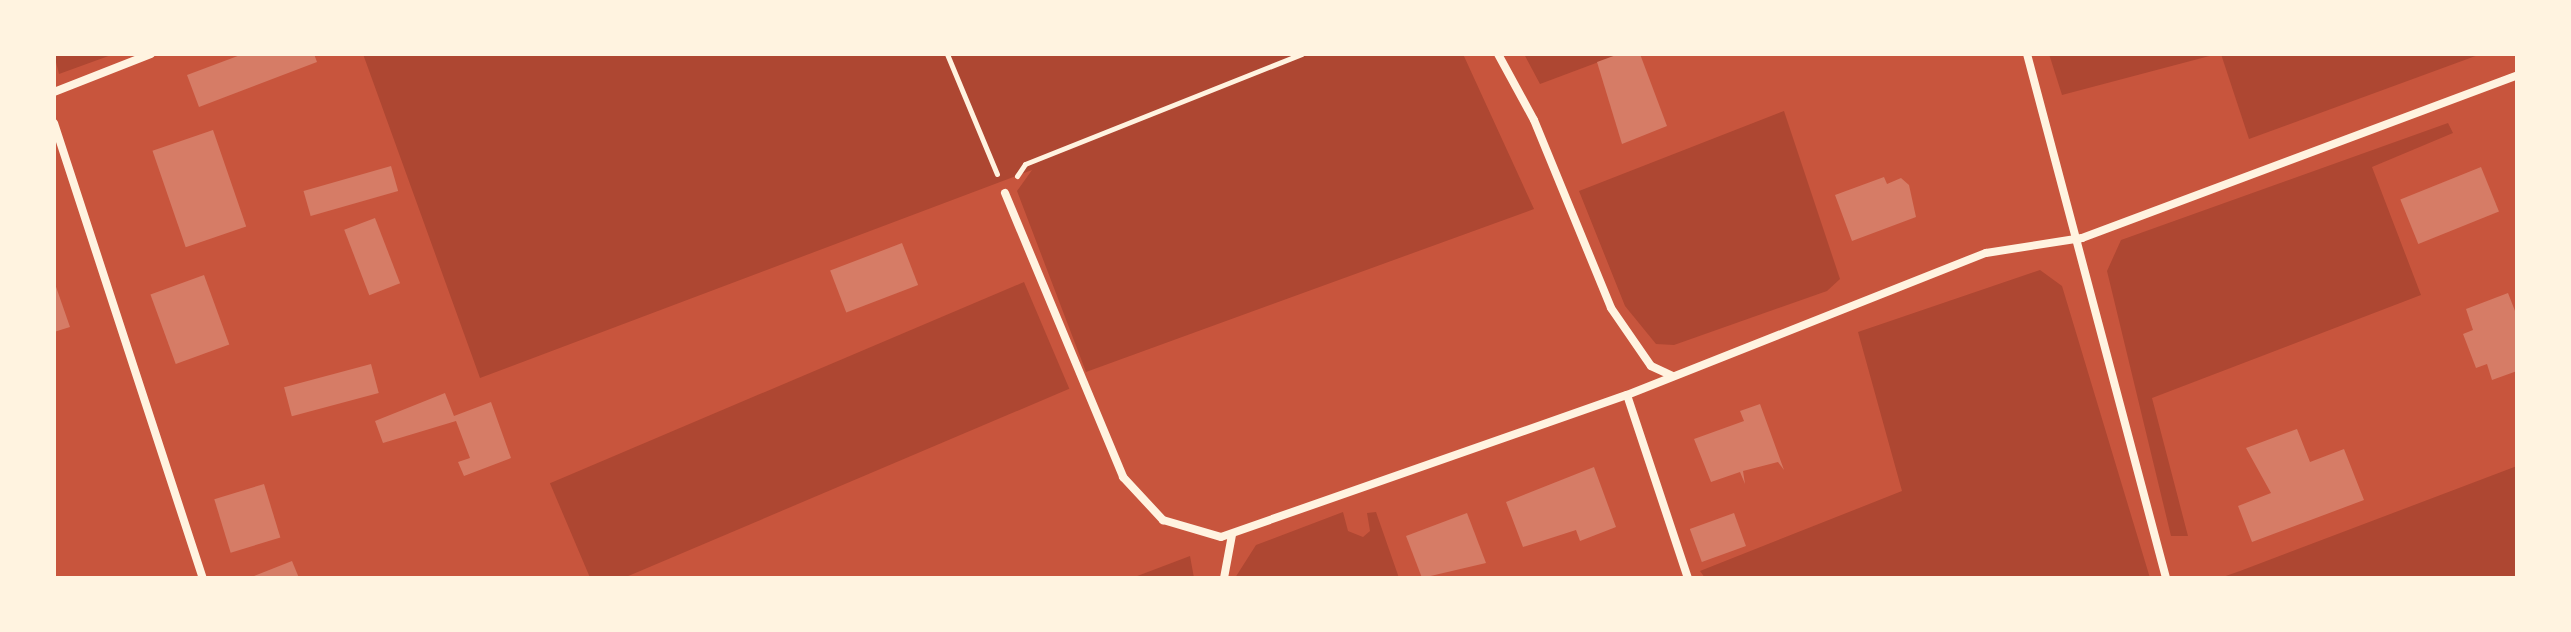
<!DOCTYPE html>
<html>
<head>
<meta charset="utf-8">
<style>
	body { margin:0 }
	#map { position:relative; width:2571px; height:632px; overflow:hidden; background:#c8553d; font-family:Helvetica,sans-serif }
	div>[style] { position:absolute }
	.green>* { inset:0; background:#ae4732; transform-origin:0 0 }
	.building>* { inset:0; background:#d67c66; transform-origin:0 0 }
	.path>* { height:5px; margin:-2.5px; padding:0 2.5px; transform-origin:2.5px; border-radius:2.5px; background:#fff3e0 }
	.minor>* { height:8px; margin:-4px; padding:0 4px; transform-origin:4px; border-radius:4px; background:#fff3e0 }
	span { translate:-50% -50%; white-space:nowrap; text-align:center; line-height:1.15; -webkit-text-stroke:7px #fff3e0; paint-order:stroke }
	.frame { position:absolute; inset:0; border:56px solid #fff3e0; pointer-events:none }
</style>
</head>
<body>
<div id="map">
	<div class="green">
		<i style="clip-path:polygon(54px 54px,91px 55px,114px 54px,59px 74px)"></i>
		<i style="clip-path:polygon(363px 54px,1463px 54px,1534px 209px,1086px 372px,1017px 191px,1032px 170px,480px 378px)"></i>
		<i style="clip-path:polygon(1524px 54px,1620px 54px,1540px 84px)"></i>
		<i style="clip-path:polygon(2049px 54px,2217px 54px,2062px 95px)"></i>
		<i style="clip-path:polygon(2221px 54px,2481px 54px,2249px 139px)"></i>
		<i style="clip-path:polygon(1784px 111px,1840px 279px,1827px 291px,1674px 345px,1656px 344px,1625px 306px,1579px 191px)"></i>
		<i style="clip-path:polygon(2448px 123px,2453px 133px,2372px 167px,2421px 295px,2152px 398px,2188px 536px,2171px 536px,2107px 271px,2121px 240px)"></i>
		<i style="clip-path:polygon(2040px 270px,2062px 286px,2150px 578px,1705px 578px,1700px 571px,1902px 491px,1858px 332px)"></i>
		<i style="left:1024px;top:282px;width:116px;height:515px;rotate:67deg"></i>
		<i style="clip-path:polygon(2517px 466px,2517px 578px,2220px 578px,2240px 571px)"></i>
		<i style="clip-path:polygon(1343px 512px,1348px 531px,1363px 537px,1370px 531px,1367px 513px,1376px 512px,1399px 578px,1235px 578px,1256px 545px)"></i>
		<i style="clip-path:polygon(1190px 556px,1194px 578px,1132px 578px)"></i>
	</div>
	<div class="building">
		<i style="clip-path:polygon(243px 54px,314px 54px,317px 62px,199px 107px,187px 75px)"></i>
		<i style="clip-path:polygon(1619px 54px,1640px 54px,1667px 126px,1622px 144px,1597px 62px)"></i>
		<i style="left:213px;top:130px;width:102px;height:64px;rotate:71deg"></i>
		<i style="left:391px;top:166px;width:26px;height:91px;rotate:74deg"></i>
		<i style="left:2481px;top:167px;width:48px;height:87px;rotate:68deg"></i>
		<i style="clip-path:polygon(1884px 177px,1887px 184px,1901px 178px,1909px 185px,1916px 217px,1852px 241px,1835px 195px)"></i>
		<i style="left:375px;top:218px;width:70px;height:33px;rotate:69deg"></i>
		<i style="left:902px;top:243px;width:45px;height:77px;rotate:69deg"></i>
		<i style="left:204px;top:275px;width:74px;height:57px;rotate:70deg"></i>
		<i style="clip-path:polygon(54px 281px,70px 327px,54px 332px)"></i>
		<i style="clip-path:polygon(2508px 293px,2517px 316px,2517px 371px,2492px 380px,2487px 364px,2476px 368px,2463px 334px,2473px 330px,2466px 309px)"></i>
		<i style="left:371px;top:364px;width:30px;height:90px;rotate:75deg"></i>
		<i style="clip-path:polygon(445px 393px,454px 416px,491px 402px,511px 458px,464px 476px,458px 462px,470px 458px,456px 421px,383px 443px,375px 421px)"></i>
		<i style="clip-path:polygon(1760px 404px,1784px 470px,1778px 462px,1743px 471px,1745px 484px,1740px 472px,1711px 482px,1694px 439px,1744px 421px,1740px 411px)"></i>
		<i style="clip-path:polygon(2297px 429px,2310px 462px,2344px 449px,2364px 500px,2252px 542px,2238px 506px,2271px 493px,2246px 448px)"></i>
		<i style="clip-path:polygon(1594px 467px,1616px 527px,1580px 541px,1576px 530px,1523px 547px,1506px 502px)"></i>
		<i style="left:264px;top:484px;width:56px;height:52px;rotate:73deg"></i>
		<i style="clip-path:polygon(1467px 513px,1486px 563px,1422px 578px,1406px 536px)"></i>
		<i style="left:1734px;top:513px;width:35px;height:47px;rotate:70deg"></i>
		<i style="clip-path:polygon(292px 561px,299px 578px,249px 578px)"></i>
	</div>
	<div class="path">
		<i style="left:947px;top:54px;width:130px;rotate:67.4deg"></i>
		<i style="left:1017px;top:176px;width:14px;rotate:-56deg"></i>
		<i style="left:1025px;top:164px;width:298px;rotate:-21.7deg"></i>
	</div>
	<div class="minor">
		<i style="left:1498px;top:54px;width:75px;rotate:61.4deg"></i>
		<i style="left:1534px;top:120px;width:203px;rotate:67.7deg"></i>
		<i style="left:1611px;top:308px;width:70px;rotate:55.4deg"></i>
		<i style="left:1651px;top:366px;width:23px;rotate:25deg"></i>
		<i style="left:2027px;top:54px;width:542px;rotate:75.14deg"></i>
		<i style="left:54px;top:92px;width:104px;rotate:-21.4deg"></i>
		<i style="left:54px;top:123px;width:479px;rotate:71.9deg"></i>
		<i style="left:1005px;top:193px;width:308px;rotate:67.4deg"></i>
		<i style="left:1123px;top:477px;width:59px;rotate:47.1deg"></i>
		<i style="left:1163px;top:520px;width:60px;rotate:16.3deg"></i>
		<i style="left:1221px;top:537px;width:430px;rotate:-19.3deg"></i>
		<i style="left:1627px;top:395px;width:386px;rotate:-21.6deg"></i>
		<i style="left:1986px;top:253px;width:97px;rotate:-8.9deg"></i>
		<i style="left:2082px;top:238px;width:465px;rotate:-20.5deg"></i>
		<i style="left:1627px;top:395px;width:193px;rotate:71.6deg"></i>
		<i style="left:1224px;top:578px;width:44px;rotate:-79.5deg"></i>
	</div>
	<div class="frame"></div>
</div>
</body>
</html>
